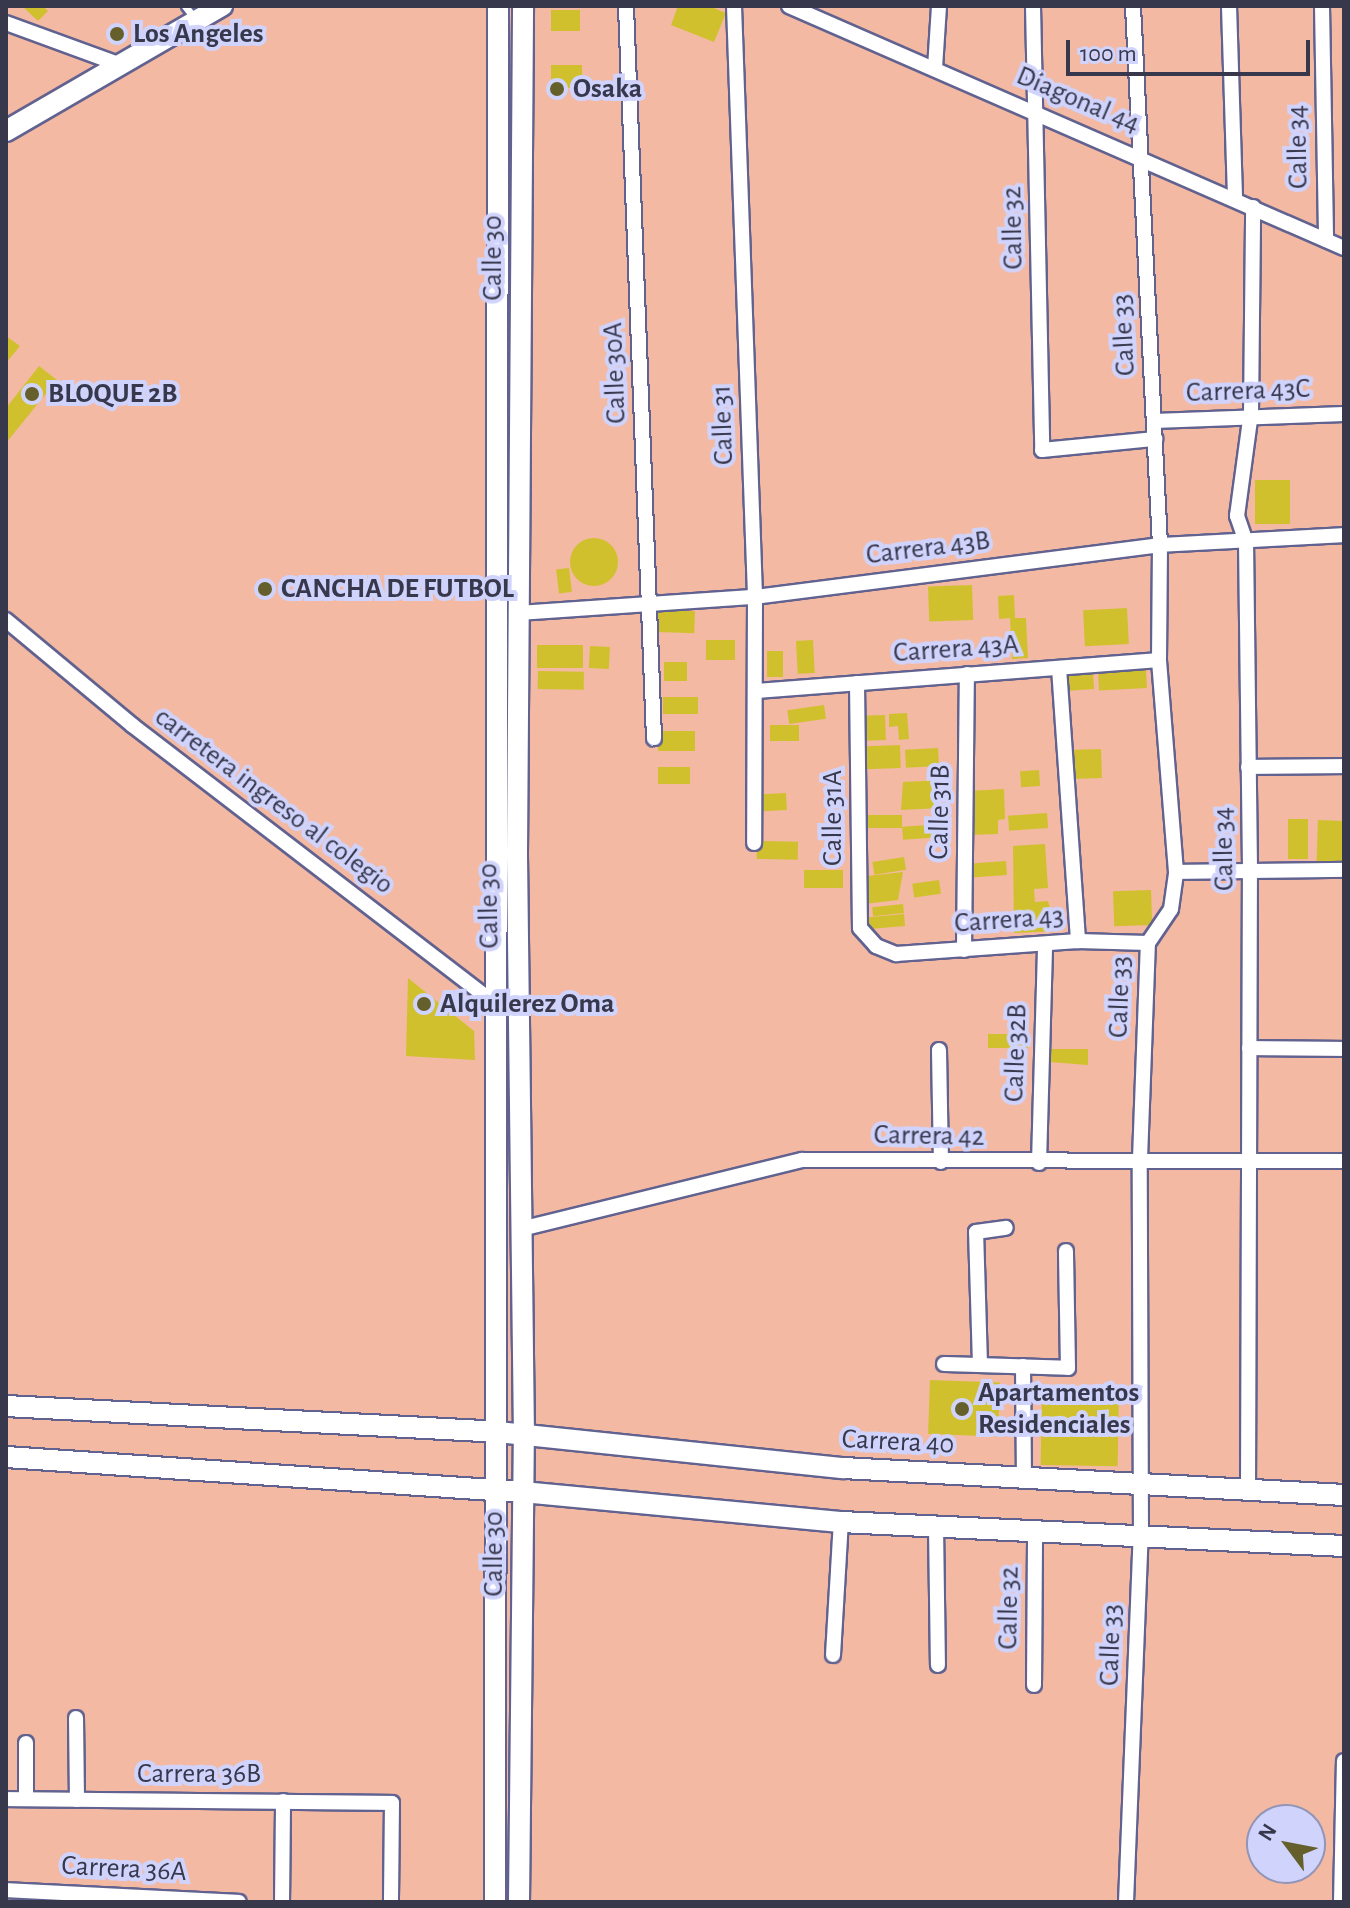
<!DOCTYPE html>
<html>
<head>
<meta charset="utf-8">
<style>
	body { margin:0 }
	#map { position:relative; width:1350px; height:1908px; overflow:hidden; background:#d0d3fc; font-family:"Alegreya Sans",sans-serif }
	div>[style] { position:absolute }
	.green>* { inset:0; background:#f3b9a2 }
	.building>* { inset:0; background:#d1c02e; transform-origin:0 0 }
	.round { border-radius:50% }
	.roads { filter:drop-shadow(2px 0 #616290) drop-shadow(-2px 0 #616290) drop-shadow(0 2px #616290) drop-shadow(0 -2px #616290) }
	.lane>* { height:7px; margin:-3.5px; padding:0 3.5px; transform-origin:3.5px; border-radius:3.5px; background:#fff }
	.street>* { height:14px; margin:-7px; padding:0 7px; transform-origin:7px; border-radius:7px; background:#fff }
	.secondary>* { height:20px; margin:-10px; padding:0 10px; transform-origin:10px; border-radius:10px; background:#fff }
	.dots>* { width:22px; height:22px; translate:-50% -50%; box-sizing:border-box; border:4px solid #d0d3fc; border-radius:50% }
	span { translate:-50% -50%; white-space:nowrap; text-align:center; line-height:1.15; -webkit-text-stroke:8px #d0d3fc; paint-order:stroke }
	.poi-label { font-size:28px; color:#37384c; font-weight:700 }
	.left { translate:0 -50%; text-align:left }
	.street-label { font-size:28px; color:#37384c }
	.frame { position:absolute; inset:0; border:8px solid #37384c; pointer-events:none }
	.north { position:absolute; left:1246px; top:1804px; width:80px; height:80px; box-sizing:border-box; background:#d0d3fc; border:2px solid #9395b6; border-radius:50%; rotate:302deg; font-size:22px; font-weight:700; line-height:32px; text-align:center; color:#37384c }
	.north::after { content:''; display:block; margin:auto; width:28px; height:36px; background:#655f2b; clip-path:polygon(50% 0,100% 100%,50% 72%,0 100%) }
	.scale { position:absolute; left:1066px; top:40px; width:244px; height:36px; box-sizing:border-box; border:4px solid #37384c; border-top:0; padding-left:10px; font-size:24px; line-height:28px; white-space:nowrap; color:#37384c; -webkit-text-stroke:6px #d0d3fc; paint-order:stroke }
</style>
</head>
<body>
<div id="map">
	<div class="green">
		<i style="clip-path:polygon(evenodd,6px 6px,1344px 6px,1344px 1902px,6px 1902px,6px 6px,1262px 1820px,1310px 1820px,1310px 1868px,1262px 1868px,1262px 1820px)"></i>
	</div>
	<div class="building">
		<i style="clip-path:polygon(22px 6px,43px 6px,48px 11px,38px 21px)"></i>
		<i style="clip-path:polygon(678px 6px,709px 6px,726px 13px,714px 42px,671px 25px)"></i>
		<i style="left:551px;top:10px;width:29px;height:21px"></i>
		<i style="left:551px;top:65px;width:31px;height:23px"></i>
		<i style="clip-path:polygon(6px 336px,20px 346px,6px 363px)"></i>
		<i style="clip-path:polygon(39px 366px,57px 380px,6px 443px,6px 408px)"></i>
		<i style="left:1255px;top:480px;width:35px;height:44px"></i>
		<i class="round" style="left:570px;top:538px;width:48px;height:48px"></i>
		<i style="left:569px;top:568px;width:24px;height:13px;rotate:83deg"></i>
		<i style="left:972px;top:585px;width:35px;height:44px;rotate:88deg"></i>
		<i style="clip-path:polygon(1014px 595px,1015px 618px,1026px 618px,1028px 658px,1012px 659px,1010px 618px,999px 619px,998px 596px)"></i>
		<i style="left:1127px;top:608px;width:36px;height:44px;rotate:87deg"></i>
		<i style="left:658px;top:610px;width:37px;height:22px;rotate:2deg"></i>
		<i style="left:706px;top:640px;width:29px;height:20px"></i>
		<i style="left:813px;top:640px;width:33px;height:17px;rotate:87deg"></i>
		<i style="left:537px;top:645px;width:46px;height:23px"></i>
		<i style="left:590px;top:646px;width:20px;height:22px;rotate:3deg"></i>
		<i style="left:783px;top:651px;width:26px;height:16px;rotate:90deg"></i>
		<i style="left:664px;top:662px;width:23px;height:19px"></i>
		<i style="left:1146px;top:670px;width:18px;height:48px;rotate:87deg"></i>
		<i style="left:538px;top:671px;width:46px;height:18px;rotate:1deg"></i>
		<i style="left:1093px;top:673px;width:16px;height:29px;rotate:86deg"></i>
		<i style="left:663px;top:697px;width:35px;height:17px"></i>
		<i style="left:824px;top:705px;width:14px;height:37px;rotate:82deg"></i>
		<i style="clip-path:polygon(907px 713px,909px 739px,899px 740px,898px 726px,889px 727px,889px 714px)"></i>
		<i style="left:885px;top:715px;width:25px;height:24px;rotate:88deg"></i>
		<i style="left:770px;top:725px;width:29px;height:16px"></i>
		<i style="left:658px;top:731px;width:37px;height:20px"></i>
		<i style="left:900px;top:745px;width:23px;height:35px;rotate:88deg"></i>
		<i style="left:938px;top:748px;width:18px;height:33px;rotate:87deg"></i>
		<i style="left:1101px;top:749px;width:29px;height:31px;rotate:88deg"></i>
		<i style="left:658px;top:767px;width:32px;height:17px"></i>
		<i style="left:1039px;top:770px;width:16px;height:19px;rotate:86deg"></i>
		<i style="clip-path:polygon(943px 780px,940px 808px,901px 810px,903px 782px)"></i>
		<i style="clip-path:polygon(1004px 789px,1005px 819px,998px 820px,998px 834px,969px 835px,967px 791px)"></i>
		<i style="left:786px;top:793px;width:17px;height:28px;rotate:87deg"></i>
		<i style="left:1047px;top:813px;width:15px;height:39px;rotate:86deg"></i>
		<i style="left:902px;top:815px;width:13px;height:37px;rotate:90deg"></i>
		<i style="left:1288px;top:819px;width:20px;height:40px"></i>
		<i style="left:1318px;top:820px;width:26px;height:43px;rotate:2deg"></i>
		<i style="left:943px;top:824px;width:13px;height:41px;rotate:86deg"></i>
		<i style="left:757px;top:841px;width:41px;height:18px;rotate:1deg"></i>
		<i style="clip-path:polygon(1045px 844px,1048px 888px,1034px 889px,1035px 902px,1048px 901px,1057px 931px,1014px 933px,1013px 846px)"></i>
		<i style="left:904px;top:857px;width:13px;height:32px;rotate:81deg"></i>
		<i style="left:1006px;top:861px;width:14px;height:35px;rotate:86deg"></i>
		<i style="left:804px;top:870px;width:39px;height:18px"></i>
		<i style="clip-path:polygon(903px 872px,898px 900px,864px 904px,868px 876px)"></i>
		<i style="left:939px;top:880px;width:14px;height:27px;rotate:82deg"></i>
		<i style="left:1151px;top:890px;width:35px;height:38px;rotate:88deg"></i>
		<i style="left:903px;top:904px;width:9px;height:31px;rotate:84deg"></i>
		<i style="left:904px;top:914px;width:12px;height:36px;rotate:85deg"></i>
		<i style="clip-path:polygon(408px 978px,474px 1031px,475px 1060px,406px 1056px)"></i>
		<i style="left:988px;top:1034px;width:40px;height:14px"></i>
		<i style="clip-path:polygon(1050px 1049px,1088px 1049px,1088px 1065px,1050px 1062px)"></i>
		<i style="left:930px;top:1380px;width:70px;height:54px;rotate:2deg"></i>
		<i style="left:1042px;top:1388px;width:77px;height:77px;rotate:1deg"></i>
	</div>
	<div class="roads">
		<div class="lane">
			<i style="left:185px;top:6px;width:18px;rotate:52deg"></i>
		</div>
		<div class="street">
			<i style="left:626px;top:6px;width:733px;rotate:87.81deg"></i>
			<i style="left:734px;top:6px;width:591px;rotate:87.96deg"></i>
			<i style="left:755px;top:597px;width:246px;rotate:90.2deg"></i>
			<i style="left:789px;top:6px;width:605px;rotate:23.56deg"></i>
			<i style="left:1033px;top:6px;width:444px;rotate:88.8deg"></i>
			<i style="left:1042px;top:450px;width:114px;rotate:-5.6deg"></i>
			<i style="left:1229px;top:6px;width:192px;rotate:88.2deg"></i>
			<i style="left:1322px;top:6px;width:234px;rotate:89deg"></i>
			<i style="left:6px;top:23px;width:122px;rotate:20.1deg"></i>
			<i style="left:935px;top:68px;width:62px;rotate:-86.3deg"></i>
			<i style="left:1154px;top:421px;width:190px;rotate:-2.1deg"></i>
			<i style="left:518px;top:613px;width:238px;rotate:-3.9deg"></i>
			<i style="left:755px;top:597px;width:408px;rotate:-7.3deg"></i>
			<i style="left:1160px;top:545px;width:184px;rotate:-3.1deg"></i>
			<i style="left:6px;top:620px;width:164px;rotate:39.8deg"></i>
			<i style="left:132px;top:725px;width:464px;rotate:37.5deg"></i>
			<i style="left:500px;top:1007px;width:18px;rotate:-3deg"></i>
			<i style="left:1059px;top:668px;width:274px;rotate:86deg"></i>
			<i style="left:857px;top:683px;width:245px;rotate:89.3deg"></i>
			<i style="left:860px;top:928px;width:24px;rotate:48deg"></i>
			<i style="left:876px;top:946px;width:22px;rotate:22deg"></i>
			<i style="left:896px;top:954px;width:182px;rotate:-4.1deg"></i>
			<i style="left:1078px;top:941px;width:70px;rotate:1.6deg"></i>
			<i style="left:757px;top:691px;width:403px;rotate:-4.4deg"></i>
			<i style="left:1248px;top:767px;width:96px;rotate:-0.6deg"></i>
			<i style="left:1176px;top:872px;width:168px;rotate:-0.7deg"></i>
			<i style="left:964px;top:950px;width:276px;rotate:-89.4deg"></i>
			<i style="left:1249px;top:1048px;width:95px;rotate:0.6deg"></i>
			<i style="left:939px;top:1050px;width:112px;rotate:89deg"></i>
			<i style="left:1039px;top:1163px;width:219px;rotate:-88.4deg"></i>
			<i style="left:521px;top:1229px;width:289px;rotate:-13.8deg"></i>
			<i style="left:802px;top:1160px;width:542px;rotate:0.11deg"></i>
			<i style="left:944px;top:1364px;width:124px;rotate:1.8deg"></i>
			<i style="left:1068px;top:1368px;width:117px;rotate:-91deg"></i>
			<i style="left:980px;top:1365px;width:133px;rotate:-91.7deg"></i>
			<i style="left:976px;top:1232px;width:30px;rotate:-8deg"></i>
			<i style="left:1023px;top:1366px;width:112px;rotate:89.5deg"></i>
			<i style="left:1248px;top:1493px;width:625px;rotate:-89.82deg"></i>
			<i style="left:1250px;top:868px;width:326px;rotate:-90.7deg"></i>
			<i style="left:1246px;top:542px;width:28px;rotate:-109deg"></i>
			<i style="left:1237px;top:516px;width:104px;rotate:-82.3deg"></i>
			<i style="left:1251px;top:413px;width:206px;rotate:-89.4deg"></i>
			<i style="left:936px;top:1526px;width:139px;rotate:89.2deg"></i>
			<i style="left:833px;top:1655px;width:133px;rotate:-86.6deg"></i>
			<i style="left:1034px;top:1685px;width:154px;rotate:-89.6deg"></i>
			<i style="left:76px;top:1718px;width:82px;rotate:89.3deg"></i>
			<i style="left:6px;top:1799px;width:386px;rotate:0.6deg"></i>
			<i style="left:392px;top:1803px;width:99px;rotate:90.6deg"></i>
			<i style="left:26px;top:1799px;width:56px;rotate:-90deg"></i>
			<i style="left:6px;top:1890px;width:233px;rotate:2.9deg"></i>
			<i style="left:282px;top:1902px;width:101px;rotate:-89.4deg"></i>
			<i style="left:1126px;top:1902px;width:366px;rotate:-87.7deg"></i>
			<i style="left:1141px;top:1536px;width:377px;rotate:-90.2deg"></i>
			<i style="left:1140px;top:1159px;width:216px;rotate:-87.9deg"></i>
			<i style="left:1148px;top:943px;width:41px;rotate:-55.9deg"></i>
			<i style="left:1171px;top:909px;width:37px;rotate:-82deg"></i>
			<i style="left:1176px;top:872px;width:213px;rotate:-94.6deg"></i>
			<i style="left:1159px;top:660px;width:115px;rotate:-89.5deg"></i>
			<i style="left:1160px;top:545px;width:540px;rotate:-92.87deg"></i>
			<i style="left:1341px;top:1902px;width:141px;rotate:-88.8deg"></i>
		</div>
		<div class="secondary">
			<i style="left:6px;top:131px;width:250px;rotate:-30.1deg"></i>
			<i style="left:6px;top:1406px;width:493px;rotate:3deg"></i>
			<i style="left:498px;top:1432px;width:347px;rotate:6deg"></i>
			<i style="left:843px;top:1468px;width:502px;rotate:3.08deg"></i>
			<i style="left:6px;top:1457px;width:517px;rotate:3.88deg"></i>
			<i style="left:522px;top:1492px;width:320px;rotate:5.4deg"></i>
			<i style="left:841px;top:1522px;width:504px;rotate:2.73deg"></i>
			<i style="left:495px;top:1902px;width:1896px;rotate:-89.91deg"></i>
			<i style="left:519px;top:1902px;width:465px;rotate:-89.4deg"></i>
			<i style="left:524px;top:1437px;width:584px;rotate:-90.69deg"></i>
			<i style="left:517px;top:853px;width:847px;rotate:-89.59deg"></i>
		</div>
	</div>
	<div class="dots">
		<i style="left:117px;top:34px;background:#655f2b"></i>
		<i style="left:557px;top:89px;background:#655f2b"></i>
		<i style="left:32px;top:394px;background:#655f2b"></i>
		<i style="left:265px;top:589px;background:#655f2b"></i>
		<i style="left:424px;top:1004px;background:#655f2b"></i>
		<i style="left:962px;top:1409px;background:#655f2b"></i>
	</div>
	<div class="poi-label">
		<span class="left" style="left:133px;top:34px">Los Angeles</span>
		<span class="left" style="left:573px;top:89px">Osaka</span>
		<span class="left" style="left:48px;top:394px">BLOQUE 2B</span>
		<span class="left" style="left:281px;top:589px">CANCHA DE FUTBOL</span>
		<span class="left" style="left:440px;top:1004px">Alquilerez Oma</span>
		<span class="left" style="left:978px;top:1409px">Apartamentos<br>Residenciales</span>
	</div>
	<div class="street-label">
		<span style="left:1078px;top:100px;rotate:23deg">Diagonal 44</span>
		<span style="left:1298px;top:147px;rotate:-91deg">Calle 34</span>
		<span style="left:1013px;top:228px;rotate:-91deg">Calle 32</span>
		<span style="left:493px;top:258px;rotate:-90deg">Calle 30</span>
		<span style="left:1124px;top:335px;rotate:-93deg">Calle 33</span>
		<span style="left:615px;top:373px;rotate:-92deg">Calle 30A</span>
		<span style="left:1248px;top:391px;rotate:-2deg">Carrera 43C</span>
		<span style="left:723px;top:425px;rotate:-92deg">Calle 31</span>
		<span style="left:928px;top:548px;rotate:-7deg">Carrera 43B</span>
		<span style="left:956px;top:649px;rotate:-4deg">Carrera 43A</span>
		<span style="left:274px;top:801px;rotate:37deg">carretera ingreso al colegio</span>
		<span style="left:940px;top:812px;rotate:-89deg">Calle 31B</span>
		<span style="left:833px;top:818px;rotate:-90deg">Calle 31A</span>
		<span style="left:1224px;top:849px;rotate:-91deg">Calle 34</span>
		<span style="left:489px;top:906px;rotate:-91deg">Calle 30</span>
		<span style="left:1009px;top:920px;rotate:-4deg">Carrera 43</span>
		<span style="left:1120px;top:997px;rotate:-88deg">Calle 33</span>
		<span style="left:1016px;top:1053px;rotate:-88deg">Calle 32B</span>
		<span style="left:929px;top:1136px;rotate:1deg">Carrera 42</span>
		<span style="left:898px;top:1442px;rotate:3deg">Carrera 40</span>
		<span style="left:494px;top:1554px;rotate:-90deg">Calle 30</span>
		<span style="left:1009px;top:1608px;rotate:-89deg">Calle 32</span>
		<span style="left:1111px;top:1645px;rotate:-88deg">Calle 33</span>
		<span style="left:199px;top:1774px">Carrera 36B</span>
		<span style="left:124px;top:1869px;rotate:3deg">Carrera 36A</span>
	</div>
	<div class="frame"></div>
	<div class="north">N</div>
	<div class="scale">100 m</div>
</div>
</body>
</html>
